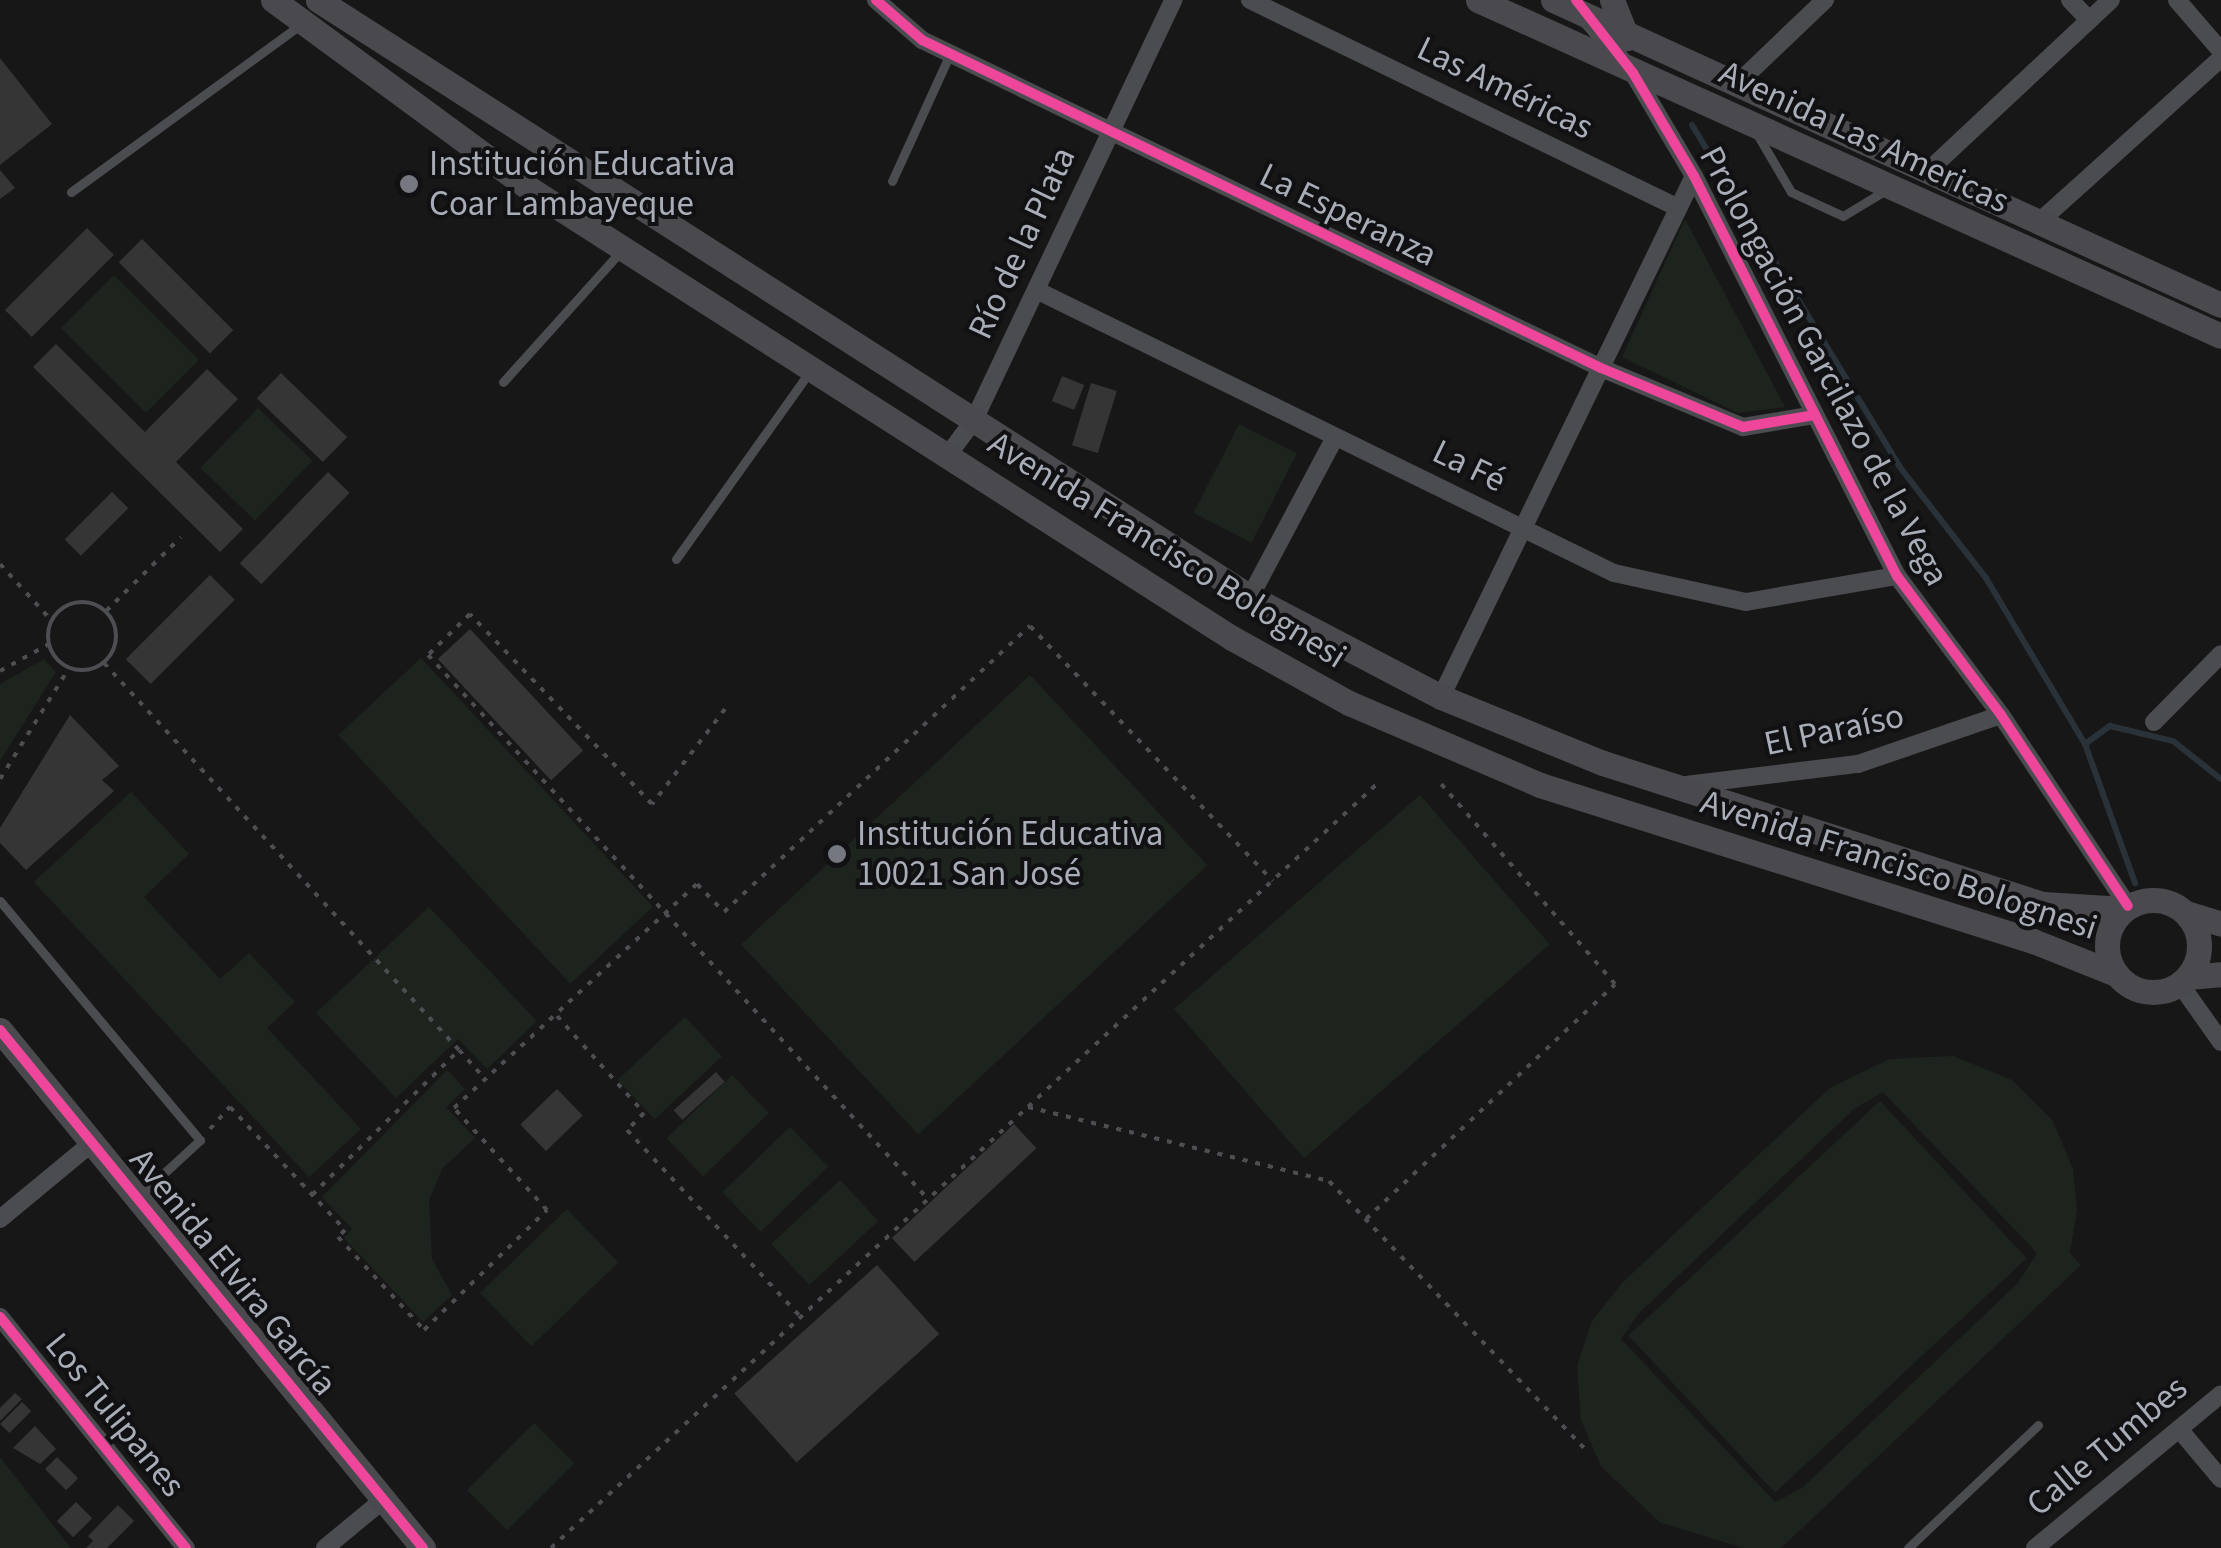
<!DOCTYPE html>
<html>
<head>
<meta charset="utf-8">
<style>
	body { margin:0 }
	#map { position:relative; width:2221px; height:1548px; overflow:hidden; background:#171717; font-family:"Source Sans 3",sans-serif }
	div>[style] { position:absolute }
	.green>* { inset:0; background:#1d241e; transform-origin:0 0 }
	.stream>* { height:6px; margin:-3px; padding:0 3px; transform-origin:3px; border-radius:3px; background:#2a3239 }
	.building>* { inset:0; background:#353536; transform-origin:0 0 }
	.path>* { height:4px; margin-top:-2px; transform-origin:0; background:repeating-linear-gradient(90deg,#4d4e52 0 5px,transparent 0 13px) }
	.path>.ring { margin:-2px; padding:0; box-sizing:content-box; background:none; border:4px solid #4d4e52; border-radius:50% }
	.lane>* { height:9px; margin:-4.5px; padding:0 4.5px; transform-origin:4.5px; border-radius:4.5px; background:#4b4c50 }
	.street>* { height:18px; margin:-9px; padding:0 9px; transform-origin:9px; border-radius:9px; background:#4b4c50 }
	.secondary>* { height:25px; margin:-12.5px; padding:0 12.5px; transform-origin:12.5px; border-radius:12.5px; background:#4a4a4e }
	.secondary>.ring { margin:-12.5px; padding:0; box-sizing:content-box; background:none; border:25px solid #4a4a4e; border-radius:50% }
	.cycleway>* { height:10px; margin:-5px; padding:0 5px; transform-origin:5px; border-radius:5px; background:#ed469a }
	.dots>* { width:28px; height:28px; translate:-50% -50%; box-sizing:border-box; border:5px solid #111113; border-radius:50% }
	span { translate:-50% -50%; white-space:nowrap; text-align:center; line-height:1.15; -webkit-text-stroke:8px #111113; paint-order:stroke }
	.street-label { font-size:35px; color:#a8adb8 }
	.poi-label { font-size:35px; color:#a8adb8 }
	.left { translate:0 -50%; text-align:left }
</style>
</head>
<body>
<div id="map">
	<div class="green">
		<i style="clip-path:polygon(1685px 219px,1785px 407px,1738px 413px,1622px 357px)"></i>
		<i style="left:114px;top:275px;width:120px;height:75px;rotate:45deg"></i>
		<i style="left:258px;top:408px;width:76px;height:83px;rotate:44deg"></i>
		<i style="left:1239px;top:424px;width:65px;height:100px;rotate:27deg"></i>
		<i style="left:421px;top:658px;width:340px;height:113px;rotate:47deg"></i>
		<i style="clip-path:polygon(44px 659px,56px 672px,0 761px,0 684px)"></i>
		<i style="left:1030px;top:675px;width:260px;height:395px;rotate:47deg"></i>
		<i style="clip-path:polygon(131px 792px,189px 854px,144px 897px,220px 979px,249px 953px,295px 1002px,267px 1028px,361px 1129px,309px 1177px,34px 882px)"></i>
		<i style="left:1420px;top:795px;width:198px;height:326px;rotate:49deg"></i>
		<i style="clip-path:polygon(429px 907px,537px 1021px,487px 1069px,458px 1039px,396px 1098px,316px 1013px)"></i>
		<i style="left:685px;top:1017px;width:54px;height:92px;rotate:47deg"></i>
		<i style="clip-path:polygon(evenodd,1953px 1056px,2012px 1080px,2053px 1121px,2073px 1169px,2077px 1210px,2070px 1253px,2081px 1265px,1781px 1548px,1743px 1548px,1659px 1522px,1601px 1466px,1581px 1420px,1577px 1366px,1592px 1321px,1622px 1283px,1831px 1087px,1890px 1059px,1953px 1056px,1883px 1092px,2037px 1253px,2018px 1283px,1802px 1488px,1775px 1502px,1621px 1339px,1638px 1314px,1854px 1109px,1883px 1092px)"></i>
		<i style="clip-path:polygon(447px 1070px,465px 1089px,446px 1107px,475px 1138px,442px 1169px,429px 1200px,432px 1259px,452px 1295px,423px 1322px,344px 1238px,352px 1229px,322px 1197px)"></i>
		<i style="left:732px;top:1075px;width:53px;height:91px;rotate:46deg"></i>
		<i style="left:1880px;top:1101px;width:215px;height:344px;rotate:47deg"></i>
		<i style="left:790px;top:1127px;width:55px;height:94px;rotate:46deg"></i>
		<i style="left:840px;top:1180px;width:56px;height:94px;rotate:47deg"></i>
		<i style="left:567px;top:1209px;width:74px;height:121px;rotate:46deg"></i>
		<i style="left:534px;top:1423px;width:57px;height:95px;rotate:45deg"></i>
		<i style="clip-path:polygon(0 1457px,71px 1548px,0 1548px)"></i>
	</div>
	<div class="stream">
		<i style="left:1692px;top:125px;width:399px;rotate:58.7deg"></i>
		<i style="left:1899px;top:466px;width:142px;rotate:52.2deg"></i>
		<i style="left:1986px;top:578px;width:193px;rotate:59.2deg"></i>
		<i style="left:2085px;top:744px;width:148px;rotate:70.2deg"></i>
		<i style="left:2085px;top:744px;width:31px;rotate:-36deg"></i>
		<i style="left:2110px;top:726px;width:65px;rotate:13.4deg"></i>
		<i style="left:2173px;top:741px;width:61px;rotate:38.4deg"></i>
	</div>
	<div class="building">
		<i style="clip-path:polygon(0 58px,52px 124px,0 165px)"></i>
		<i style="clip-path:polygon(0 170px,15px 188px,0 199px)"></i>
		<i style="left:87px;top:228px;width:38px;height:116px;rotate:45deg"></i>
		<i style="left:142px;top:239px;width:129px;height:33px;rotate:45deg"></i>
		<i style="clip-path:polygon(56px 344px,145px 432px,207px 369px,238px 399px,176px 462px,243px 529px,220px 552px,33px 367px)"></i>
		<i style="left:281px;top:373px;width:92px;height:35px;rotate:44deg"></i>
		<i style="left:1062px;top:376px;width:24px;height:27px;rotate:22deg"></i>
		<i style="left:1091px;top:383px;width:27px;height:65px;rotate:17deg"></i>
		<i style="left:328px;top:472px;width:30px;height:127px;rotate:44deg"></i>
		<i style="left:112px;top:492px;width:23px;height:67px;rotate:45deg"></i>
		<i style="left:210px;top:575px;width:35px;height:119px;rotate:45deg"></i>
		<i style="left:470px;top:629px;width:166px;height:44px;rotate:47deg"></i>
		<i style="clip-path:polygon(70px 715px,119px 766px,102px 780px,114px 791px,26px 870px,0 843px,0 828px)"></i>
		<i style="left:716px;top:1072px;width:13px;height:57px;rotate:48deg"></i>
		<i style="left:557px;top:1089px;width:37px;height:51px;rotate:46deg"></i>
		<i style="left:1014px;top:1124px;width:33px;height:167px;rotate:47deg"></i>
		<i style="left:877px;top:1265px;width:93px;height:192px;rotate:48deg"></i>
		<i style="clip-path:polygon(15px 1393px,22px 1399px,0 1421px,0 1408px)"></i>
		<i style="left:22px;top:1402px;width:13px;height:31px;rotate:45deg"></i>
		<i style="clip-path:polygon(35px 1426px,56px 1449px,40px 1464px,13px 1448px)"></i>
		<i style="left:57px;top:1457px;width:30px;height:17px;rotate:45deg"></i>
		<i style="left:76px;top:1502px;width:23px;height:27px;rotate:45deg"></i>
		<i style="clip-path:polygon(118px 1505px,134px 1521px,107px 1548px,86px 1548px,93px 1541px,88px 1536px)"></i>
	</div>
	<div class="path">
		<i style="left:0;top:564px;width:76px;rotate:47.7deg"></i>
		<i class="ring" style="left:48px;top:602px;width:64px;height:64px"></i>
		<i style="left:106px;top:611px;width:105px;rotate:-44.6deg"></i>
		<i style="left:104px;top:663px;width:525px;rotate:47.47deg"></i>
		<i style="left:0;top:671px;width:56px;rotate:-28.9deg"></i>
		<i style="left:725px;top:709px;width:120px;rotate:127.5deg"></i>
		<i style="left:652px;top:804px;width:263px;rotate:-133.8deg"></i>
		<i style="left:470px;top:614px;width:59px;rotate:135.7deg"></i>
		<i style="left:428px;top:655px;width:739px;rotate:47.41deg"></i>
		<i style="left:0;top:779px;width:131px;rotate:-58.1deg"></i>
		<i style="left:557px;top:1016px;width:130px;rotate:48.1deg"></i>
		<i style="left:644px;top:1113px;width:24px;rotate:135deg"></i>
		<i style="left:627px;top:1130px;width:255px;rotate:47.1deg"></i>
		<i style="left:1028px;top:1107px;width:310px;rotate:13.8deg"></i>
		<i style="left:1329px;top:1181px;width:369px;rotate:46.3deg"></i>
		<i style="left:210px;top:1129px;width:30px;rotate:-48deg"></i>
		<i style="left:230px;top:1107px;width:168px;rotate:46.9deg"></i>
		<i style="left:345px;top:1230px;width:10px;rotate:135deg"></i>
		<i style="left:338px;top:1237px;width:127px;rotate:47.2deg"></i>
		<i style="left:424px;top:1330px;width:172px;rotate:-44.3deg"></i>
		<i style="left:547px;top:1210px;width:138px;rotate:-132.4deg"></i>
		<i style="left:454px;top:1108px;width:330px;rotate:-42.7deg"></i>
		<i style="left:697px;top:884px;width:39px;rotate:46deg"></i>
		<i style="left:724px;top:912px;width:419px;rotate:-43.1deg"></i>
		<i style="left:1030px;top:626px;width:352px;rotate:46.4deg"></i>
		<i style="left:312px;top:1195px;width:206px;rotate:-44.6deg"></i>
		<i style="left:459px;top:1050px;width:39px;rotate:48deg"></i>
		<i style="left:1366px;top:1219px;width:342px;rotate:-43.3deg"></i>
		<i style="left:1615px;top:984px;width:267px;rotate:-131deg"></i>
		<i style="left:551px;top:1548px;width:1128px;rotate:-42.77deg"></i>
	</div>
	<div class="lane">
		<i style="left:1757px;top:134px;width:67px;rotate:59.6deg"></i>
		<i style="left:1791px;top:192px;width:57px;rotate:24.8deg"></i>
		<i style="left:1843px;top:216px;width:50px;rotate:-31.2deg"></i>
		<i style="left:892px;top:181px;width:140px;rotate:-65.5deg"></i>
		<i style="left:71px;top:192px;width:282px;rotate:-36.1deg"></i>
		<i style="left:503px;top:382px;width:176px;rotate:-48deg"></i>
		<i style="left:676px;top:559px;width:231px;rotate:-54.5deg"></i>
		<i style="left:0;top:901px;width:312px;rotate:50.1deg"></i>
		<i style="left:200px;top:1140px;width:83px;rotate:137.4deg"></i>
		<i style="left:1908px;top:1548px;width:179px;rotate:-43.4deg"></i>
	</div>
	<div class="street">
		<i style="left:876px;top:0;width:61px;rotate:41deg"></i>
		<i style="left:922px;top:40px;width:754px;rotate:25.78deg"></i>
		<i style="left:1601px;top:368px;width:154px;rotate:22.6deg"></i>
		<i style="left:1743px;top:427px;width:73px;rotate:-9.5deg"></i>
		<i style="left:1250px;top:0;width:476px;rotate:25.9deg"></i>
		<i style="left:2070px;top:0;width:28px;rotate:46deg"></i>
		<i style="left:2177px;top:0;width:67px;rotate:49.2deg"></i>
		<i style="left:1586px;top:18px;width:72px;rotate:49.5deg"></i>
		<i style="left:1633px;top:73px;width:120px;rotate:59.4deg"></i>
		<i style="left:1694px;top:176px;width:449px;rotate:63.1deg"></i>
		<i style="left:1897px;top:576px;width:174px;rotate:53.2deg"></i>
		<i style="left:2001px;top:715px;width:229px;rotate:56.4deg"></i>
		<i style="left:1737px;top:84px;width:122px;rotate:-43.7deg"></i>
		<i style="left:1927px;top:172px;width:252px;rotate:-43.1deg"></i>
		<i style="left:2038px;top:223px;width:246px;rotate:-42deg"></i>
		<i style="left:1036px;top:290px;width:644px;rotate:26.09deg"></i>
		<i style="left:1614px;top:573px;width:135px;rotate:12.4deg"></i>
		<i style="left:1746px;top:602px;width:153px;rotate:-9.8deg"></i>
		<i style="left:948px;top:455px;width:44px;rotate:-53.4deg"></i>
		<i style="left:974px;top:420px;width:465px;rotate:-64.6deg"></i>
		<i style="left:1250px;top:597px;width:181px;rotate:-62deg"></i>
		<i style="left:1441px;top:697px;width:579px;rotate:-64.1deg"></i>
		<i style="left:2154px;top:722px;width:95px;rotate:-45.4deg"></i>
		<i style="left:1686px;top:785px;width:173px;rotate:-7deg"></i>
		<i style="left:1858px;top:764px;width:151px;rotate:-18.9deg"></i>
		<i style="left:2180px;top:984px;width:71px;rotate:54.7deg"></i>
		<i style="left:0;top:1219px;width:119px;rotate:-39.6deg"></i>
		<i style="left:0;top:1317px;width:297px;rotate:51.2deg"></i>
		<i style="left:2179px;top:1429px;width:65px;rotate:50deg"></i>
		<i style="left:325px;top:1548px;width:75px;rotate:-39.6deg"></i>
		<i style="left:2035px;top:1548px;width:241px;rotate:-39.6deg"></i>
	</div>
	<div class="secondary">
		<i style="left:273px;top:0;width:323px;rotate:36.3deg"></i>
		<i style="left:533px;top:191px;width:830px;rotate:32.6deg"></i>
		<i style="left:1232px;top:638px;width:134px;rotate:29.1deg"></i>
		<i style="left:1349px;top:703px;width:208px;rotate:23.2deg"></i>
		<i style="left:1540px;top:785px;width:517px;rotate:17.56deg"></i>
		<i style="left:2033px;top:941px;width:89px;rotate:21.7deg"></i>
		<i style="left:318px;top:0;width:1107px;rotate:32.64deg"></i>
		<i style="left:1250px;top:597px;width:216px;rotate:27.6deg"></i>
		<i style="left:1441px;top:697px;width:175px;rotate:22.2deg"></i>
		<i style="left:1603px;top:763px;width:462px;rotate:17.8deg"></i>
		<i style="left:2043px;top:904px;width:81px;rotate:3.5deg"></i>
		<i style="left:1478px;top:0;width:815px;rotate:24.33deg"></i>
		<i style="left:1553px;top:0;width:734px;rotate:24.54deg"></i>
		<i style="left:1612px;top:0;width:41px;rotate:68.5deg"></i>
		<i class="ring" style="left:2107px;top:900px;width:67px;height:67px"></i>
		<i style="left:2186px;top:913px;width:37px;rotate:17deg"></i>
		<i style="left:2188px;top:977px;width:33px;rotate:-5deg"></i>
		<i style="left:0;top:1030px;width:669px;rotate:50.76deg"></i>
	</div>
	<div class="cycleway">
		<i style="left:876px;top:0;width:61px;rotate:41deg"></i>
		<i style="left:922px;top:40px;width:754px;rotate:25.78deg"></i>
		<i style="left:1601px;top:368px;width:154px;rotate:22.6deg"></i>
		<i style="left:1743px;top:427px;width:73px;rotate:-9.5deg"></i>
		<i style="left:1576px;top:0;width:93px;rotate:52deg"></i>
		<i style="left:1633px;top:73px;width:120px;rotate:59.4deg"></i>
		<i style="left:1694px;top:176px;width:449px;rotate:63.1deg"></i>
		<i style="left:1897px;top:576px;width:174px;rotate:53.2deg"></i>
		<i style="left:2001px;top:715px;width:229px;rotate:56.4deg"></i>
		<i style="left:0;top:1030px;width:669px;rotate:50.76deg"></i>
		<i style="left:0;top:1317px;width:297px;rotate:51.2deg"></i>
	</div>
	<div class="dots">
		<i style="left:409px;top:184px;background:#757880"></i>
		<i style="left:837px;top:854px;background:#757880"></i>
	</div>
	<div class="street-label">
		<span style="left:1505px;top:88px;rotate:26deg">Las Américas</span>
		<span style="left:1864px;top:137px;rotate:25deg">Avenida Las Americas</span>
		<span style="left:1348px;top:215px;rotate:26deg">La Esperanza</span>
		<span style="left:1022px;top:243px;rotate:-65deg">Río de la Plata</span>
		<span style="left:1824px;top:366px;rotate:62deg">Prolongación Garcilazo de la Vega</span>
		<span style="left:1469px;top:466px;rotate:26deg">La Fé</span>
		<span style="left:1167px;top:550px;rotate:32deg">Avenida Francisco Bolognesi</span>
		<span style="left:1834px;top:730px;rotate:-12deg">El Paraíso</span>
		<span style="left:1899px;top:865px;rotate:18deg">Avenida Francisco Bolognesi</span>
		<span style="left:233px;top:1272px;rotate:51deg">Avenida Elvira García</span>
		<span style="left:115px;top:1415px;rotate:51deg">Los Tulipanes</span>
		<span style="left:2107px;top:1446px;rotate:-40deg">Calle Tumbes</span>
	</div>
	<div class="poi-label">
		<span class="left" style="left:429px;top:184px">Institución Educativa<br>Coar Lambayeque</span>
		<span class="left" style="left:857px;top:854px">Institución Educativa<br>10021 San José</span>
	</div>
</div>
</body>
</html>
